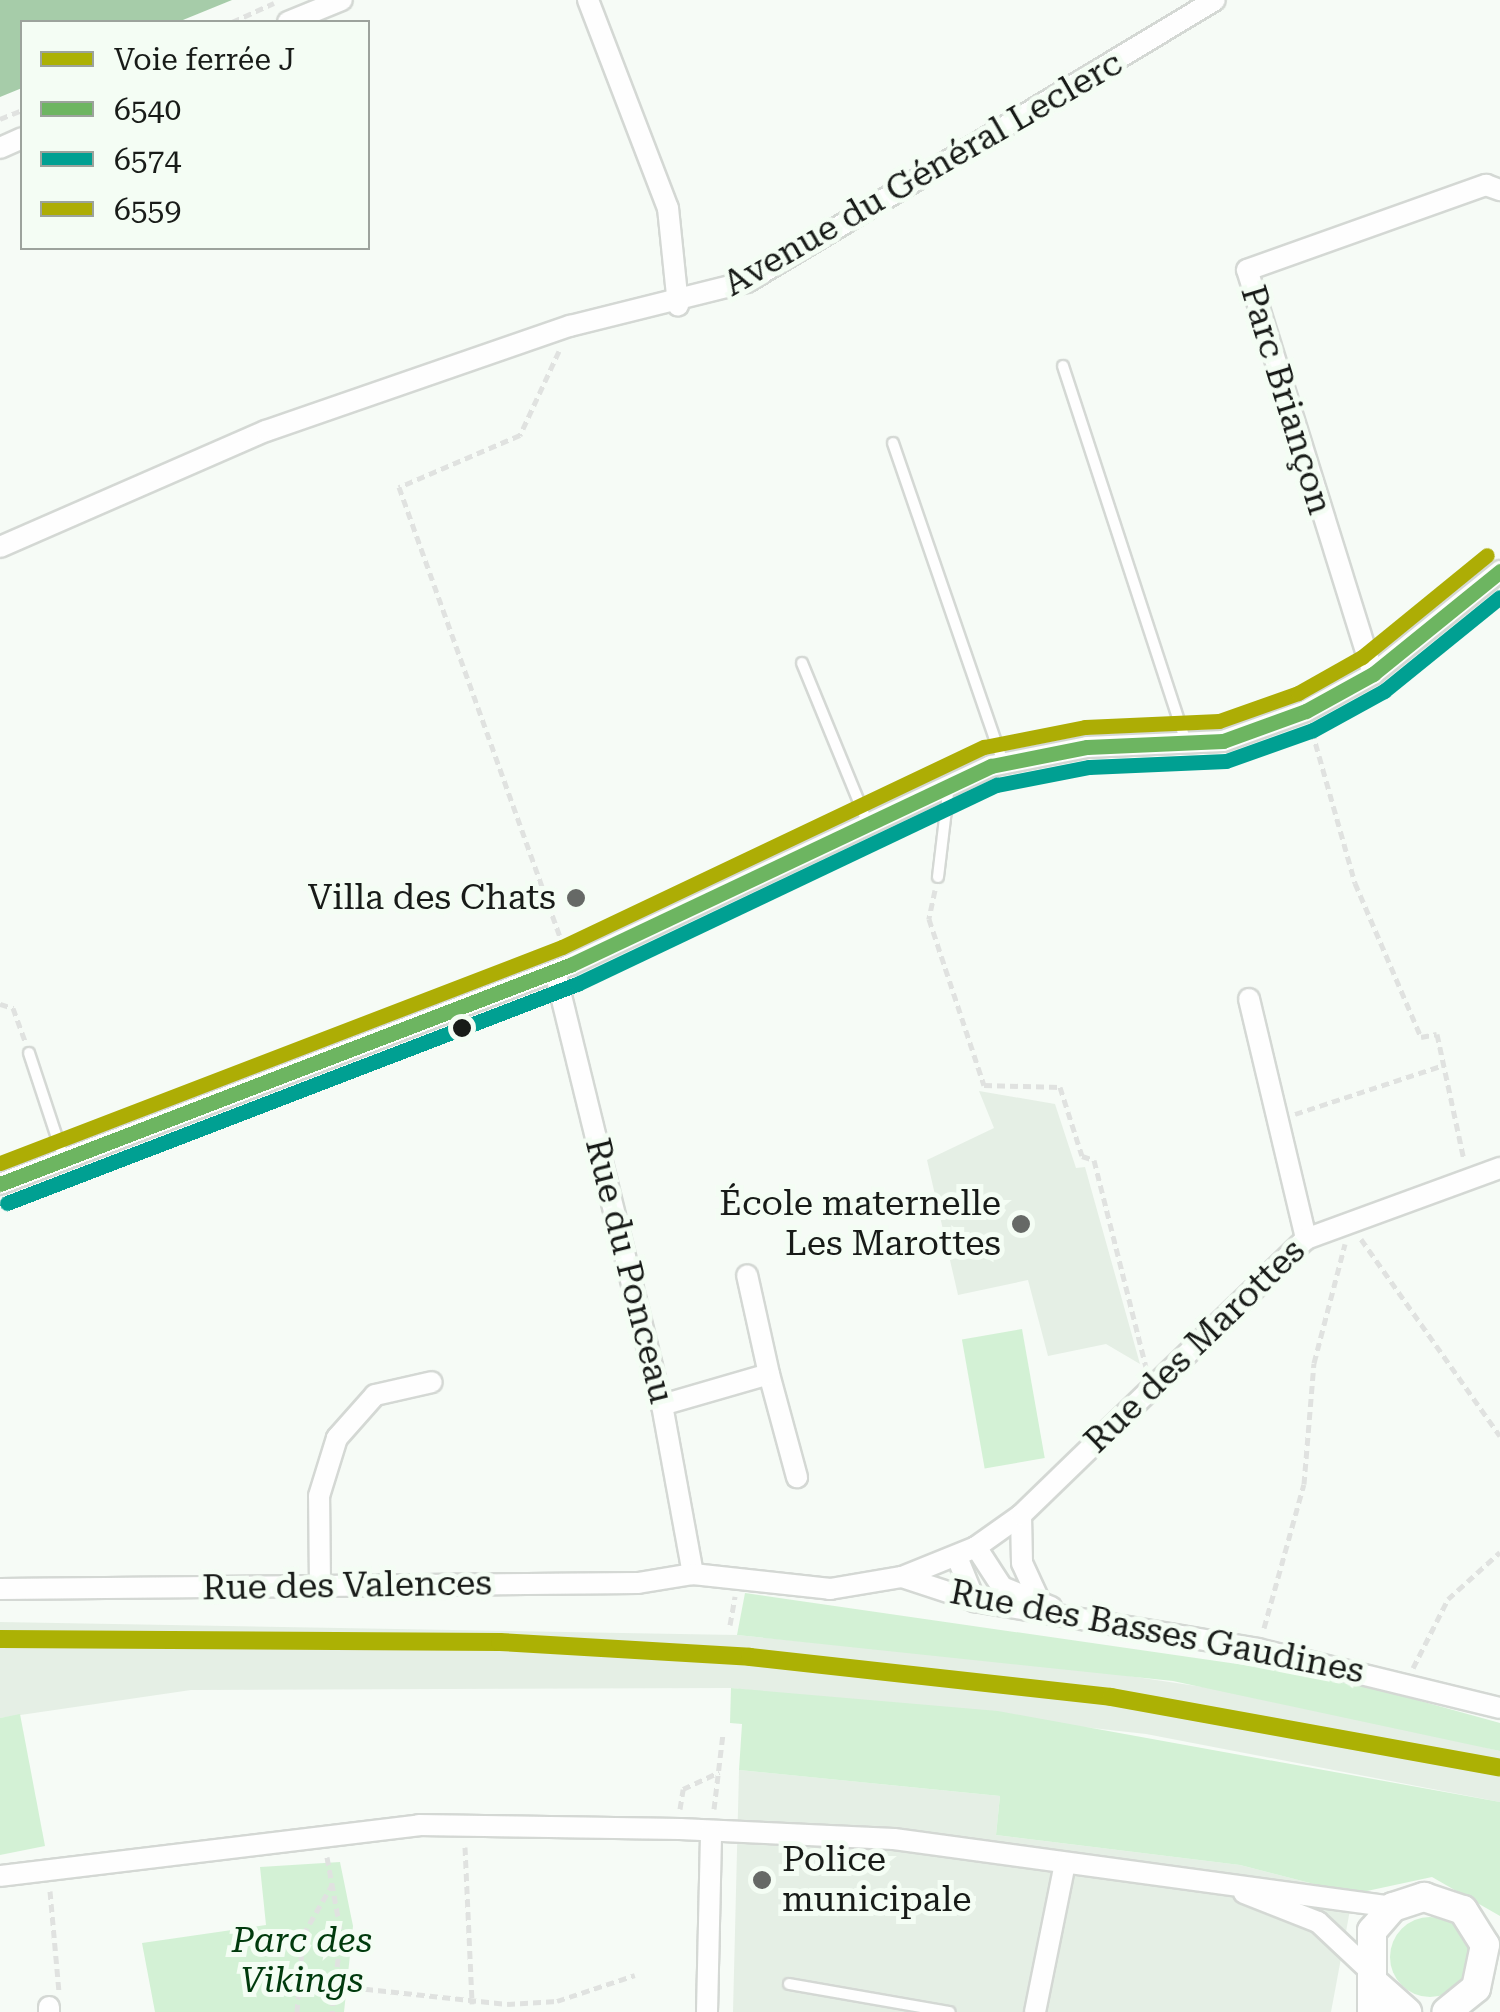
<!DOCTYPE html>
<html>
<head>
<meta charset="utf-8">
<style>
	body { margin:0 }
	#map { position:relative; width:1500px; height:2012px; overflow:hidden; background:#f6fbf6; font-family:"Roboto Serif",serif }
	div>[style] { position:absolute }
	.built>* { inset:0; background:#e5efe5 }
	.green>* { inset:0; background:#d3f1d5; transform-origin:0 0 }
	.round { border-radius:50% }
	.water>* { inset:0; background:#a6cca9 }
	.path>* { height:5px; margin-top:-2.5px; transform-origin:0; background:repeating-linear-gradient(90deg,#e0e2e0 0 8px,transparent 0 13px) }
	.roads { filter:drop-shadow(2px 0 #d4d8d4) drop-shadow(-2px 0 #d4d8d4) drop-shadow(0 2px #d4d8d4) drop-shadow(0 -2px #d4d8d4) }
	.service>* { height:10px; margin:-5px; padding:0 5px; transform-origin:5px; border-radius:5px; background:#fefefe }
	.minor>* { height:20px; margin:-10px; padding:0 10px; transform-origin:10px; border-radius:10px; background:#fefefe }
	.secondary>* { height:28px; margin:-14px; padding:0 14px; transform-origin:14px; border-radius:14px; background:#fefefe }
	.bus-1>* { height:15px; margin:-7.5px; padding:0 7.5px; transform-origin:7.5px; border-radius:7.5px; background:#6db561 }
	.bus-2>* { height:15px; margin:-7.5px; padding:0 7.5px; transform-origin:7.5px; border-radius:7.5px; background:#00a092 }
	.bus-3>* { height:15px; margin:-7.5px; padding:0 7.5px; transform-origin:7.5px; border-radius:7.5px; background:#adad05 }
	.rail-1>* { height:18px; margin:-9px; padding:0 9px; transform-origin:9px; border-radius:9px; background:#acb104 }
	.dots>* { width:28px; height:28px; translate:-50% -50%; box-sizing:border-box; border:5px solid #f4fdf4; border-radius:50% }
	span { translate:-50% -50%; white-space:nowrap; text-align:center; line-height:1.15; -webkit-text-stroke:10px #f4fdf4; paint-order:stroke }
	.street-label { font-size:35px; color:#181b18 }
	.poi-label { font-size:35px; color:#181b18 }
	.right { translate:-100% -50%; text-align:right }
	.left { translate:0 -50%; text-align:left }
	.park-label { font-size:35px; color:#003a0d; font-style:italic }
	.legend { position:absolute; left:20px; top:20px; width:350px; height:230px; box-sizing:border-box; background:#f4fdf4; border:2px solid #9ca39c; margin:0; padding:12px 18px; list-style:none; font-size:30px; color:#181b18 }
	.legend li { display:flex; align-items:center; gap:20px; height:50px }
	.legend b { width:50px; border:2px solid #9ca39c }
</style>
</head>
<body>
<div id="map">
	<div class="built">
		<i style="clip-path:polygon(979px 1091px,1055px 1104px,1076px 1168px,1085px 1167px,1140px 1364px,1106px 1344px,1048px 1356px,1028px 1280px,958px 1295px,927px 1160px,994px 1128px)"></i>
		<i style="clip-path:polygon(0 1622px,737px 1635px,1082px 1669px,1291px 1700px,1500px 1751px,1500px 1802px,1146px 1734px,731px 1688px,191px 1690px,0 1718px)"></i>
		<i style="clip-path:polygon(739px 1770px,1000px 1796px,996px 1835px,1240px 1865px,1353px 1894px,1331px 2012px,733px 2012px)"></i>
	</div>
	<div class="green">
		<i style="left:1022px;top:1329px;width:131px;height:61px;rotate:80deg"></i>
		<i style="clip-path:polygon(745px 1593px,1341px 1679px,1500px 1723px,1500px 1751px,1173px 1681px,737px 1635px)"></i>
		<i style="clip-path:polygon(731px 1688px,998px 1711px,1500px 1802px,1500px 1916px,1432px 1877px,1353px 1894px,1240px 1865px,996px 1835px,1000px 1796px,739px 1770px,742px 1724px,730px 1723px)"></i>
		<i style="clip-path:polygon(20px 1714px,45px 1846px,0 1855px,0 1718px)"></i>
		<i style="clip-path:polygon(340px 1862px,353px 1926px,344px 2012px,155px 2012px,142px 1943px,266px 1925px,260px 1867px)"></i>
		<i class="round" style="left:1390px;top:1917px;width:80px;height:80px"></i>
	</div>
	<div class="water">
		<i style="clip-path:polygon(0 0,232px 0,178px 22px,22px 22px,22px 88px,0 97px)"></i>
	</div>
	<div class="path">
		<i style="left:232px;top:22px;width:46px;rotate:-24.3deg"></i>
		<i style="left:0;top:119px;width:24px;rotate:-22deg"></i>
		<i style="left:559px;top:351px;width:93px;rotate:114.9deg"></i>
		<i style="left:520px;top:435px;width:132px;rotate:156.7deg"></i>
		<i style="left:399px;top:487px;width:490px;rotate:70.3deg"></i>
		<i style="left:1312px;top:731px;width:158px;rotate:74.2deg"></i>
		<i style="left:1355px;top:883px;width:168px;rotate:66.8deg"></i>
		<i style="left:1421px;top:1037px;width:16px;rotate:-11deg"></i>
		<i style="left:1437px;top:1034px;width:129px;rotate:77.9deg"></i>
		<i style="left:935px;top:890px;width:30px;rotate:102deg"></i>
		<i style="left:929px;top:919px;width:175px;rotate:71.7deg"></i>
		<i style="left:984px;top:1085px;width:76px;rotate:1.5deg"></i>
		<i style="left:1060px;top:1087px;width:72px;rotate:72.3deg"></i>
		<i style="left:1082px;top:1156px;width:13px;rotate:18deg"></i>
		<i style="left:1094px;top:1160px;width:213px;rotate:75.9deg"></i>
		<i style="left:0;top:1004px;width:14px;rotate:17deg"></i>
		<i style="left:13px;top:1008px;width:35px;rotate:70deg"></i>
		<i style="left:1295px;top:1114px;width:157px;rotate:-18.2deg"></i>
		<i style="left:1361px;top:1239px;width:241px;rotate:54.8deg"></i>
		<i style="left:730px;top:1625px;width:29px;rotate:-80deg"></i>
		<i style="left:1264px;top:1628px;width:149px;rotate:-74.5deg"></i>
		<i style="left:1304px;top:1484px;width:121px;rotate:-85.3deg"></i>
		<i style="left:1314px;top:1363px;width:123px;rotate:-75.4deg"></i>
		<i style="left:1413px;top:1668px;width:77px;rotate:-63.1deg"></i>
		<i style="left:1448px;top:1599px;width:70px;rotate:-42.1deg"></i>
		<i style="left:680px;top:1809px;width:20px;rotate:-81deg"></i>
		<i style="left:683px;top:1789px;width:40px;rotate:-25deg"></i>
		<i style="left:714px;top:1809px;width:77px;rotate:-83.2deg"></i>
		<i style="left:465px;top:1847px;width:157px;rotate:87.4deg"></i>
		<i style="left:327px;top:1857px;width:77px;rotate:79.6deg"></i>
		<i style="left:341px;top:1933px;width:80px;rotate:96.5deg"></i>
		<i style="left:50px;top:1891px;width:101px;rotate:84.9deg"></i>
		<i style="left:339px;top:1986px;width:169px;rotate:6.1deg"></i>
		<i style="left:507px;top:2004px;width:50px;rotate:-3.4deg"></i>
		<i style="left:557px;top:2001px;width:82px;rotate:-18.4deg"></i>
		<i style="left:297px;top:2012px;width:77px;rotate:-85.5deg"></i>
		<i style="left:303px;top:1935px;width:58px;rotate:-59.9deg"></i>
	</div>
	<div class="roads">
		<div class="service">
			<i style="left:1063px;top:366px;width:399px;rotate:71.9deg"></i>
			<i style="left:893px;top:443px;width:338px;rotate:71deg"></i>
			<i style="left:802px;top:663px;width:174px;rotate:67.7deg"></i>
			<i style="left:938px;top:877px;width:93px;rotate:-83.2deg"></i>
			<i style="left:29px;top:1053px;width:112px;rotate:71.7deg"></i>
			<i style="left:789px;top:1984px;width:163px;rotate:9.9deg"></i>
		</div>
		<div class="minor">
			<i style="left:588px;top:0;width:223px;rotate:69deg"></i>
			<i style="left:668px;top:208px;width:98px;rotate:84.1deg"></i>
			<i style="left:288px;top:22px;width:58px;rotate:-22.2deg"></i>
			<i style="left:0;top:148px;width:24px;rotate:-24deg"></i>
			<i style="left:0;top:547px;width:290px;rotate:-23.6deg"></i>
			<i style="left:266px;top:431px;width:322px;rotate:-19.1deg"></i>
			<i style="left:570px;top:326px;width:182px;rotate:-14deg"></i>
			<i style="left:747px;top:282px;width:546px;rotate:-31.07deg"></i>
			<i style="left:1373px;top:674px;width:423px;rotate:-107.3deg"></i>
			<i style="left:1247px;top:270px;width:254px;rotate:-19.6deg"></i>
			<i style="left:1486px;top:185px;width:15px;rotate:20deg"></i>
			<i style="left:555px;top:971px;width:447px;rotate:76.2deg"></i>
			<i style="left:662px;top:1405px;width:172px;rotate:79.6deg"></i>
			<i style="left:1249px;top:999px;width:247px;rotate:76.6deg"></i>
			<i style="left:0;top:1184px;width:611px;rotate:-21.02deg"></i>
			<i style="left:570px;top:965px;width:466px;rotate:-25.3deg"></i>
			<i style="left:991px;top:766px;width:98px;rotate:-11.2deg"></i>
			<i style="left:1087px;top:747px;width:136px;rotate:-2.5deg"></i>
			<i style="left:1223px;top:741px;width:88px;rotate:-19.9deg"></i>
			<i style="left:1306px;top:711px;width:77px;rotate:-28.9deg"></i>
			<i style="left:1373px;top:674px;width:164px;rotate:-39deg"></i>
			<i style="left:769px;top:1374px;width:107px;rotate:74.8deg"></i>
			<i style="left:662px;top:1405px;width:111px;rotate:-16.2deg"></i>
			<i style="left:769px;top:1374px;width:101px;rotate:-102.5deg"></i>
			<i style="left:1021px;top:1515px;width:48px;rotate:88.8deg"></i>
			<i style="left:1022px;top:1563px;width:41px;rotate:65.3deg"></i>
			<i style="left:976px;top:1547px;width:48px;rotate:57deg"></i>
			<i style="left:1002px;top:1587px;width:53px;rotate:22.2deg"></i>
			<i style="left:957px;top:1557px;width:48px;rotate:67.8deg"></i>
			<i style="left:902px;top:1577px;width:77px;rotate:18.2deg"></i>
			<i style="left:975px;top:1601px;width:287px;rotate:9.6deg"></i>
			<i style="left:1258px;top:1649px;width:249px;rotate:13.7deg"></i>
			<i style="left:320px;top:1585px;width:89px;rotate:-90.6deg"></i>
			<i style="left:319px;top:1496px;width:61px;rotate:-72.8deg"></i>
			<i style="left:337px;top:1438px;width:57px;rotate:-48.5deg"></i>
			<i style="left:375px;top:1395px;width:58px;rotate:-12.8deg"></i>
			<i style="left:0;top:1589px;width:638px;rotate:-0.54deg"></i>
			<i style="left:638px;top:1583px;width:56px;rotate:-9.3deg"></i>
			<i style="left:693px;top:1574px;width:138px;rotate:6.2deg"></i>
			<i style="left:830px;top:1589px;width:73px;rotate:-9.5deg"></i>
			<i style="left:902px;top:1577px;width:80px;rotate:-22.1deg"></i>
			<i style="left:976px;top:1547px;width:55px;rotate:-35.4deg"></i>
			<i style="left:1021px;top:1515px;width:397px;rotate:-44.1deg"></i>
			<i style="left:1306px;top:1239px;width:207px;rotate:-20.1deg"></i>
			<i style="left:0;top:1876px;width:422px;rotate:-6.9deg"></i>
			<i style="left:419px;top:1825px;width:261px;rotate:0.9deg"></i>
			<i style="left:680px;top:1829px;width:214px;rotate:2.7deg"></i>
			<i style="left:894px;top:1839px;width:504px;rotate:7.76deg"></i>
			<i style="left:1244px;top:1893px;width:79px;rotate:21.4deg"></i>
			<i style="left:1318px;top:1922px;width:69px;rotate:43.2deg"></i>
			<i style="left:49px;top:2012px;width:5px;rotate:-90deg"></i>
			<i style="left:707px;top:2012px;width:181px;rotate:-88.7deg"></i>
			<i style="left:1035px;top:2012px;width:152px;rotate:-78.6deg"></i>
		</div>
		<div class="secondary">
			<i style="left:1372px;top:1981px;width:47px;rotate:41.5deg"></i>
			<i style="left:1372px;top:2012px;width:81px;rotate:-90deg"></i>
			<i style="left:1372px;top:1931px;width:32px;rotate:-49deg"></i>
			<i style="left:1393px;top:1907px;width:33px;rotate:-18deg"></i>
			<i style="left:1424px;top:1897px;width:41px;rotate:18.4deg"></i>
			<i style="left:1463px;top:1910px;width:41px;rotate:57.8deg"></i>
			<i style="left:1485px;top:1945px;width:44px;rotate:101.8deg"></i>
			<i style="left:1476px;top:1988px;width:38px;rotate:141deg"></i>
		</div>
	</div>
	<div class="bus-1">
		<i style="left:0;top:1184px;width:611px;rotate:-21.02deg"></i>
		<i style="left:570px;top:965px;width:466px;rotate:-25.3deg"></i>
		<i style="left:991px;top:766px;width:98px;rotate:-11.2deg"></i>
		<i style="left:1087px;top:747px;width:136px;rotate:-2.5deg"></i>
		<i style="left:1223px;top:741px;width:88px;rotate:-19.9deg"></i>
		<i style="left:1306px;top:711px;width:77px;rotate:-28.9deg"></i>
		<i style="left:1373px;top:674px;width:164px;rotate:-39deg"></i>
	</div>
	<div class="bus-2">
		<i style="left:7px;top:1203px;width:611px;rotate:-21.02deg"></i>
		<i style="left:577px;top:984px;width:465px;rotate:-25.4deg"></i>
		<i style="left:997px;top:785px;width:94px;rotate:-11.1deg"></i>
		<i style="left:1089px;top:767px;width:137px;rotate:-2.5deg"></i>
		<i style="left:1226px;top:761px;width:92px;rotate:-19.6deg"></i>
		<i style="left:1313px;top:730px;width:81px;rotate:-28.8deg"></i>
		<i style="left:1384px;top:691px;width:149px;rotate:-39deg"></i>
	</div>
	<div class="bus-3">
		<i style="left:0;top:1163px;width:602px;rotate:-21.02deg"></i>
		<i style="left:562px;top:947px;width:467px;rotate:-25.4deg"></i>
		<i style="left:984px;top:747px;width:103px;rotate:-11.2deg"></i>
		<i style="left:1085px;top:727px;width:134px;rotate:-2.6deg"></i>
		<i style="left:1219px;top:721px;width:84px;rotate:-19.5deg"></i>
		<i style="left:1298px;top:693px;width:73px;rotate:-29.4deg"></i>
		<i style="left:1362px;top:657px;width:161px;rotate:-39.2deg"></i>
	</div>
	<div class="rail-1">
		<i style="left:0;top:1639px;width:500px;rotate:0.34deg"></i>
		<i style="left:500px;top:1642px;width:250px;rotate:3.4deg"></i>
		<i style="left:750px;top:1657px;width:363px;rotate:6.3deg"></i>
		<i style="left:1111px;top:1697px;width:395px;rotate:10.3deg"></i>
	</div>
	<div class="dots">
		<i style="left:576px;top:898px;background:#666966"></i>
		<i style="left:462px;top:1028px;background:#181b18"></i>
		<i style="left:1021px;top:1224px;background:#666966"></i>
		<i style="left:762px;top:1880px;background:#666966"></i>
	</div>
	<div class="street-label">
		<span style="left:923px;top:174px;rotate:-30deg">Avenue du Général Leclerc</span>
		<span style="left:1286px;top:400px;rotate:73deg">Parc Briançon</span>
		<span style="left:629px;top:1271px;rotate:76deg">Rue du Ponceau</span>
		<span style="left:1195px;top:1346px;rotate:-44deg">Rue des Marottes</span>
		<span style="left:347px;top:1586px;rotate:-1deg">Rue des Valences</span>
		<span style="left:1157px;top:1632px;rotate:11deg">Rue des Basses Gaudines</span>
	</div>
	<div class="poi-label">
		<span class="right" style="left:556px;top:898px">Villa des Chats</span>
		<span class="right" style="left:1001px;top:1224px">École maternelle<br>Les Marottes</span>
		<span class="left" style="left:782px;top:1880px">Police<br>municipale</span>
	</div>
	<div class="park-label">
		<span style="left:302px;top:1961px">Parc des<br>Vikings</span>
	</div>
	<ul class="legend">
	<li><b style="height:12px;background:#acb104"></b>Voie ferrée J</li>
	<li><b style="height:12px;background:#6db561"></b>6540</li>
	<li><b style="height:12px;background:#00a092"></b>6574</li>
	<li><b style="height:12px;background:#adad05"></b>6559</li>
	</ul>
</div>
</body>
</html>
